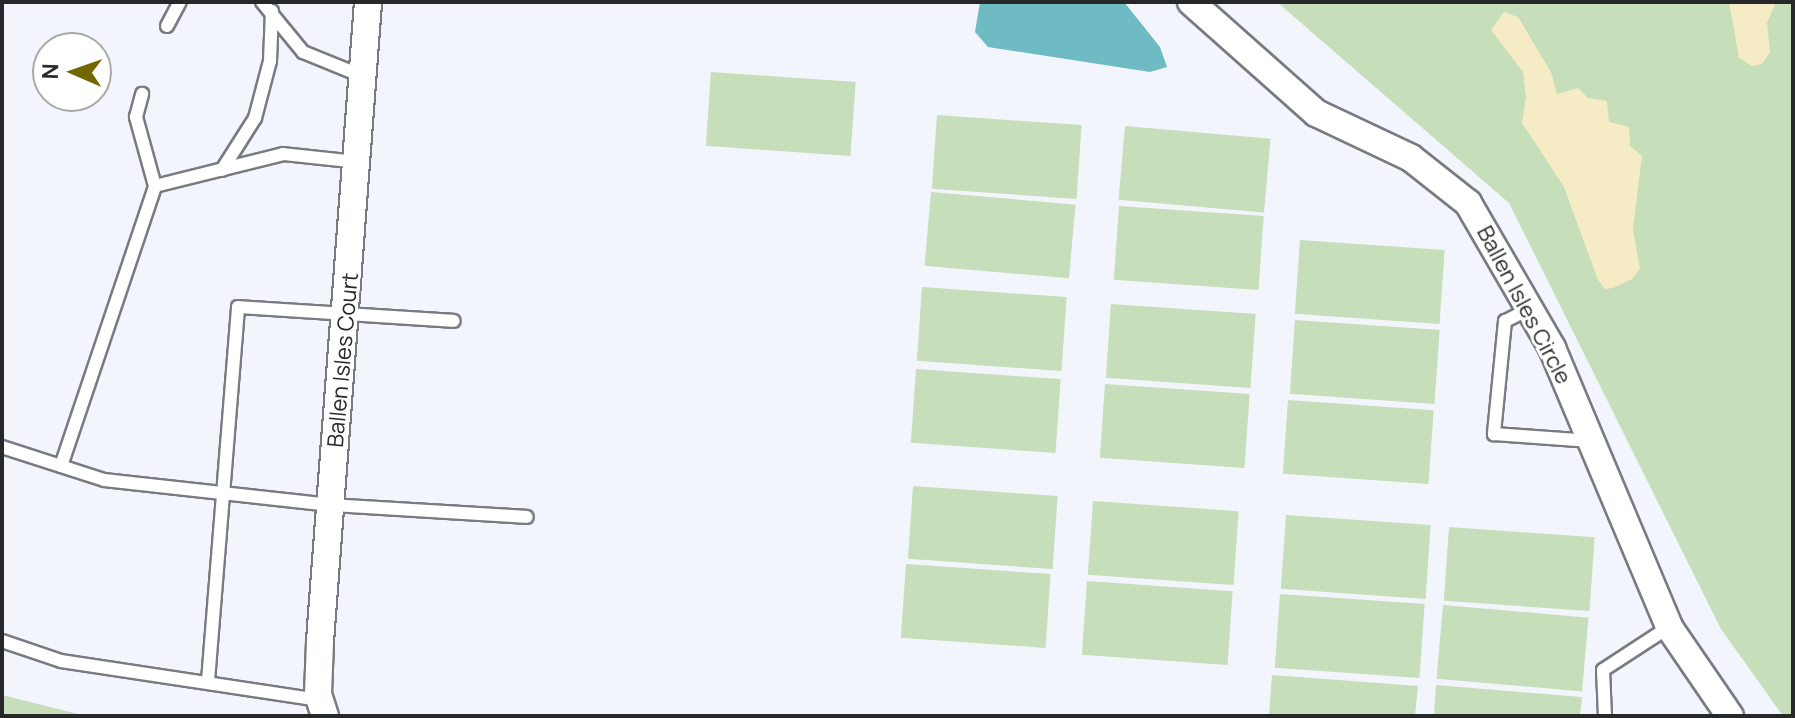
<!DOCTYPE html>
<html>
<head>
<meta charset="utf-8">
<style>
	body { margin:0 }
	#map { position:relative; width:1795px; height:718px; overflow:hidden; background:#f2f5fb; font-family:Manrope,sans-serif }
	div>[style] { position:absolute }
	.green>* { inset:0; background:#c6deba; transform-origin:0 0 }
	.sand>* { inset:0; background:#f5ecc6 }
	.water>* { inset:0; background:#6ebbc3 }
	.roads { filter:drop-shadow(2px 0 #797b81) drop-shadow(-2px 0 #797b81) drop-shadow(0 2px #797b81) drop-shadow(0 -2px #797b81) }
	.lane>* { height:12px; margin:-6px; padding:0 6px; transform-origin:6px; border-radius:6px; background:#fff }
	.street>* { height:26px; margin:-13px; padding:0 13px; transform-origin:13px; border-radius:13px; background:#fff }
	span { translate:-50% -50%; white-space:nowrap; text-align:center; line-height:1.15; -webkit-text-stroke:6px #fff; paint-order:stroke }
	.street-label { font-size:22px; color:#27282a }
	.frame { position:absolute; inset:0; border:4px solid #27282a; pointer-events:none }
	.north { position:absolute; left:32px; top:32px; width:80px; height:80px; box-sizing:border-box; background:#fff; border:2px solid #a9a9aa; border-radius:50%; rotate:272deg; font-size:22px; font-weight:700; line-height:32px; text-align:center; color:#27282a }
	.north::after { content:''; display:block; margin:auto; width:28px; height:36px; background:#736800; clip-path:polygon(50% 0,100% 100%,50% 72%,0 100%) }
</style>
</head>
<body>
<div id="map">
	<div class="green">
		<i style="clip-path:polygon(1277px 2px,1793px 2px,1793px 716px,1783px 716px,1721px 629px,1509px 203px)"></i>
		<i style="left:711px;top:72px;width:145px;height:74px;rotate:4deg"></i>
		<i style="left:937px;top:115px;width:145px;height:74px;rotate:4deg"></i>
		<i style="left:1125px;top:126px;width:146px;height:74px;rotate:5deg"></i>
		<i style="left:931px;top:192px;width:145px;height:74px;rotate:5deg"></i>
		<i style="left:1119px;top:206px;width:145px;height:74px;rotate:4deg"></i>
		<i style="left:1300px;top:240px;width:145px;height:74px;rotate:4deg"></i>
		<i style="left:922px;top:287px;width:145px;height:74px;rotate:4deg"></i>
		<i style="left:1111px;top:304px;width:145px;height:74px;rotate:4deg"></i>
		<i style="left:1295px;top:320px;width:145px;height:74px;rotate:4deg"></i>
		<i style="left:916px;top:369px;width:145px;height:74px;rotate:4deg"></i>
		<i style="left:1105px;top:384px;width:145px;height:74px;rotate:4deg"></i>
		<i style="left:1288px;top:400px;width:146px;height:74px;rotate:4deg"></i>
		<i style="left:913px;top:486px;width:145px;height:73px;rotate:4deg"></i>
		<i style="left:1093px;top:501px;width:146px;height:74px;rotate:4deg"></i>
		<i style="left:1286px;top:515px;width:145px;height:74px;rotate:4deg"></i>
		<i style="left:1449px;top:527px;width:146px;height:74px;rotate:4deg"></i>
		<i style="left:906px;top:564px;width:145px;height:74px;rotate:4deg"></i>
		<i style="left:1087px;top:581px;width:146px;height:74px;rotate:4deg"></i>
		<i style="left:1280px;top:594px;width:145px;height:74px;rotate:4deg"></i>
		<i style="left:1443px;top:605px;width:146px;height:74px;rotate:5deg"></i>
		<i style="clip-path:polygon(1272px 675px,1418px 686px,1415px 716px,1269px 716px)"></i>
		<i style="clip-path:polygon(1436px 685px,1582px 697px,1580px 716px,1434px 716px)"></i>
		<i style="clip-path:polygon(2px 695px,86px 716px,2px 716px)"></i>
	</div>
	<div class="sand">
		<i style="clip-path:polygon(1729px 2px,1776px 2px,1767px 23px,1770px 52px,1762px 64px,1752px 66px,1739px 58px)"></i>
		<i style="clip-path:polygon(1504px 12px,1518px 17px,1551px 72px,1557px 94px,1578px 88px,1588px 98px,1607px 101px,1609px 122px,1629px 127px,1630px 146px,1642px 156px,1633px 229px,1640px 269px,1632px 279px,1613px 288px,1605px 289px,1598px 280px,1564px 187px,1522px 123px,1526px 97px,1523px 72px,1491px 30px)"></i>
	</div>
	<div class="water">
		<i style="clip-path:polygon(980px 2px,1124px 2px,1160px 47px,1167px 67px,1150px 72px,988px 47px,975px 32px)"></i>
	</div>
	<div class="roads">
		<div class="lane">
			<i style="left:262px;top:2px;width:65px;rotate:50.6deg"></i>
			<i style="left:303px;top:52px;width:64px;rotate:22.1deg"></i>
			<i style="left:167px;top:26px;width:27px;rotate:-62deg"></i>
			<i style="left:222px;top:170px;width:62px;rotate:-57.6deg"></i>
			<i style="left:255px;top:118px;width:59px;rotate:-75.3deg"></i>
			<i style="left:270px;top:61px;width:50px;rotate:-87.7deg"></i>
			<i style="left:155px;top:186px;width:132px;rotate:-14deg"></i>
			<i style="left:283px;top:154px;width:75px;rotate:6.1deg"></i>
			<i style="left:1529px;top:309px;width:27px;rotate:153deg"></i>
			<i style="left:1505px;top:321px;width:114px;rotate:95.6deg"></i>
			<i style="left:1494px;top:434px;width:97px;rotate:4.1deg"></i>
			<i style="left:2px;top:447px;width:107px;rotate:17.9deg"></i>
			<i style="left:104px;top:480px;width:228px;rotate:6.3deg"></i>
			<i style="left:331px;top:505px;width:196px;rotate:3.5deg"></i>
			<i style="left:61px;top:466px;width:295px;rotate:-71.4deg"></i>
			<i style="left:155px;top:186px;width:72px;rotate:-105.4deg"></i>
			<i style="left:136px;top:117px;width:24px;rotate:-75deg"></i>
			<i style="left:2px;top:641px;width:62px;rotate:18.7deg"></i>
			<i style="left:61px;top:661px;width:262px;rotate:8.6deg"></i>
			<i style="left:208px;top:681px;width:375px;rotate:-85.4deg"></i>
			<i style="left:238px;top:307px;width:216px;rotate:3.7deg"></i>
			<i style="left:1605px;top:716px;width:46px;rotate:-92.5deg"></i>
			<i style="left:1603px;top:670px;width:79px;rotate:-33.1deg"></i>
		</div>
		<div class="street">
			<i style="left:1191px;top:2px;width:167px;rotate:41.6deg"></i>
			<i style="left:1316px;top:113px;width:105px;rotate:25.3deg"></i>
			<i style="left:1411px;top:158px;width:73px;rotate:38.3deg"></i>
			<i style="left:1468px;top:203px;width:168px;rotate:59.9deg"></i>
			<i style="left:1552px;top:348px;width:303px;rotate:67.2deg"></i>
			<i style="left:1669px;top:627px;width:108px;rotate:55.6deg"></i>
			<i style="left:325px;top:716px;width:23px;rotate:-108deg"></i>
			<i style="left:318px;top:694px;width:53px;rotate:-87.8deg"></i>
			<i style="left:320px;top:641px;width:641px;rotate:-85.7deg"></i>
		</div>
	</div>
	<div class="street-label">
		<span style="left:1524px;top:305px;rotate:62deg">Ballen Isles Circle</span>
		<span style="left:343px;top:360px;rotate:-85deg">Ballen Isles Court</span>
	</div>
	<div class="frame"></div>
	<div class="north">N</div>
</div>
</body>
</html>
